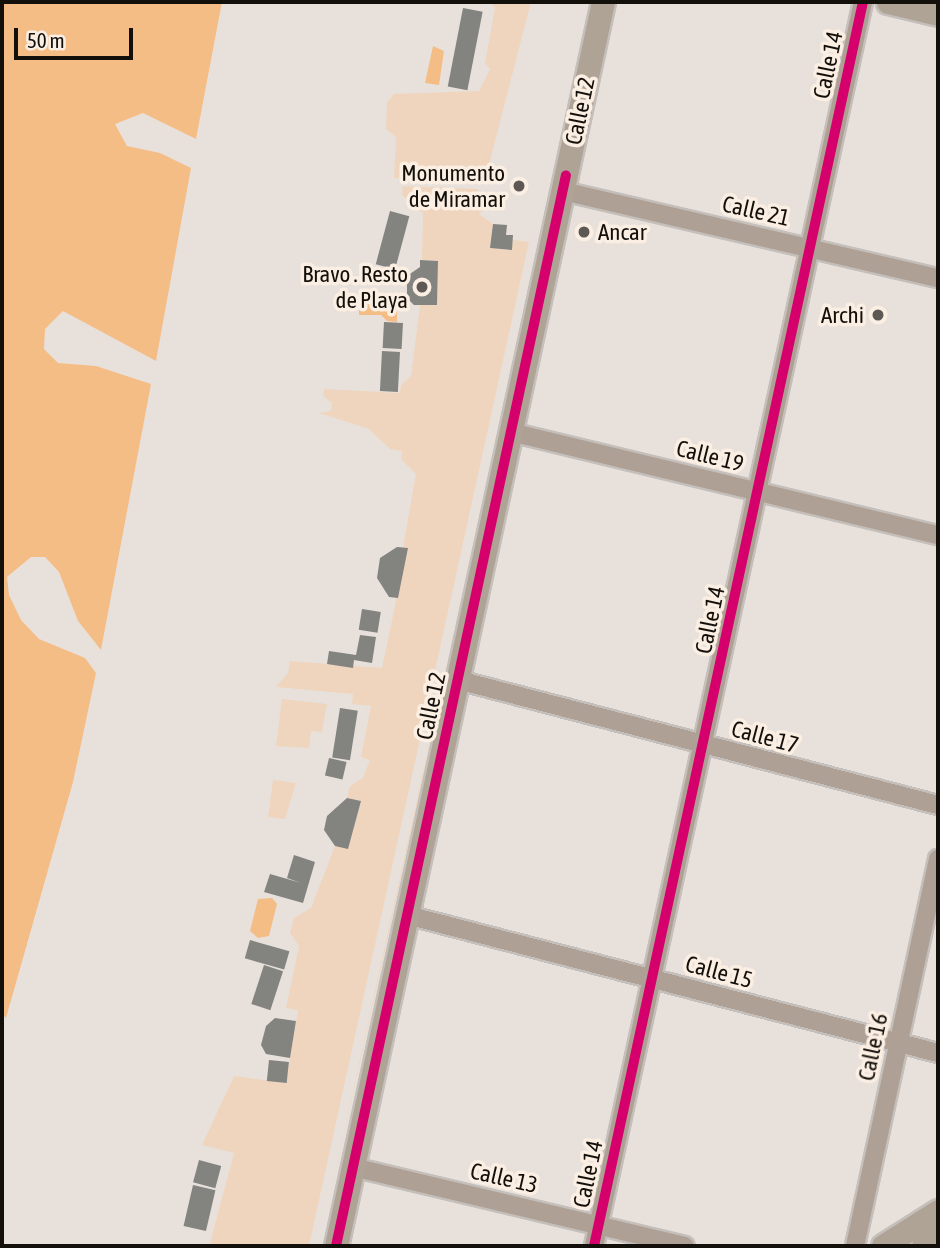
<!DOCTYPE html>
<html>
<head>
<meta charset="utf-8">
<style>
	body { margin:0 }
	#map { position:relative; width:940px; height:1248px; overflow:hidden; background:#e8e1db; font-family:"Asap Condensed",sans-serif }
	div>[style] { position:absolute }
	.green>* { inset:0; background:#efd5bd }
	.water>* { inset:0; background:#f5bd86 }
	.building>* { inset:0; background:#838380; transform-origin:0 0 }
	.roads { filter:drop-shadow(2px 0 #c5bfbb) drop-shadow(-2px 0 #c5bfbb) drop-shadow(0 2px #c5bfbb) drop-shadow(0 -2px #c5bfbb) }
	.minor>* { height:18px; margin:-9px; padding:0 9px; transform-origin:9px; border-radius:9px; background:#aea094 }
	.major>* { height:23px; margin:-11.5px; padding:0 11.5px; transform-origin:11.5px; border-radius:11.5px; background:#afa396 }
	.cycleway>* { height:10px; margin:-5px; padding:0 5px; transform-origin:5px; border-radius:5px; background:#d6006c }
	.dots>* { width:19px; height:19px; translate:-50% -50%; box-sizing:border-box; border:4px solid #fbeee2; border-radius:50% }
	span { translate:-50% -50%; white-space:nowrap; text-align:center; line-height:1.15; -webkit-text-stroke:7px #fbeee2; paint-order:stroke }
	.street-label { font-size:23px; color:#130f0b }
	.poi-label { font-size:23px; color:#130f0b }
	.right { translate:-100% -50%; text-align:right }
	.left { translate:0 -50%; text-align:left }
	.frame { position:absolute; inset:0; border:4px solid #130f0b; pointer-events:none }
	.scale { position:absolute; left:14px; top:28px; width:119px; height:32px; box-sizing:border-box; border:4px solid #130f0b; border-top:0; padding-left:9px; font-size:21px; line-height:24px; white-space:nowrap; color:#130f0b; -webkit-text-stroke:5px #fbeee2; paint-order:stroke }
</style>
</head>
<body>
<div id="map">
	<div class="green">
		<i style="clip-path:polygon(490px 2px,531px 2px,485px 180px,394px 178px,396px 137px,386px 129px,387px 102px,394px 94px,479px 91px,490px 69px,485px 63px,495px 8px)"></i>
		<i style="clip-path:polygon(553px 182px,556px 182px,319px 1246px)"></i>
		<i style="clip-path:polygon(403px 186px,478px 189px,476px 199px,483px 210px,479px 214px,493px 224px,490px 248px,511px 250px,513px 240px,529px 242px,309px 1246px,219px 1246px,210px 1243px,234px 1153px,202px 1145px,234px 1076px,286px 1083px,298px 1010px,286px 1008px,299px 946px,290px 933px,294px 918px,311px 908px,335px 846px,348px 848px,361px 801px,347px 798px,350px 786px,363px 778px,370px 760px,361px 757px,371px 706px,352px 704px,353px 694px,276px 687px,288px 673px,290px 661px,382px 668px,407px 548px,403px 547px,416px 474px,401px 459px,402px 451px,390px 449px,369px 429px,319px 413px,331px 411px,332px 403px,323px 396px,324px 389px,400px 393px,401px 385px,411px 376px,420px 305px,437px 305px,438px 261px,422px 260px,423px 213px,402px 195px)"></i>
		<i style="clip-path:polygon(282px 699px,327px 704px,322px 732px,311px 731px,309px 748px,276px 746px)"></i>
		<i style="clip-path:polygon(273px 780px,296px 783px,285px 819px,268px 817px)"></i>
	</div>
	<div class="water">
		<i style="clip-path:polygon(2px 2px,222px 2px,196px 139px,143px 113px,115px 124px,127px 146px,160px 153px,191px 168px,156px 361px,63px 311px,45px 329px,44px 349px,58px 363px,96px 366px,151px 384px,101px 650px,78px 621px,59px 572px,45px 557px,31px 557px,7px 577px,9px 595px,21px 620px,39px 639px,85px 658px,96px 673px,73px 782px,6px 1018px,2px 1014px)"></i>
		<i style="clip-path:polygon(433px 46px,444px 51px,439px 85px,425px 83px)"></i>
		<i style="clip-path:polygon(359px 301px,386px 301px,397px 311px,397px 322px,387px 321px,381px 315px,359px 315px)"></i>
		<i style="clip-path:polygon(272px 898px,277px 904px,269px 936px,258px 938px,250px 931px,258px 899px)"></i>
	</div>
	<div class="building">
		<i style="left:463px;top:8px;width:20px;height:80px;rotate:11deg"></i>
		<i style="left:390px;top:211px;width:20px;height:55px;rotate:15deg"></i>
		<i style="clip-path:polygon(493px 224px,507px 225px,506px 235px,513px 235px,512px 250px,490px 248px)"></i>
		<i style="clip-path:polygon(420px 260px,438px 261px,437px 305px,414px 305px,407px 298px,407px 276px,420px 267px)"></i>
		<i style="left:384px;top:322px;width:19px;height:26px;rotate:3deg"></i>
		<i style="left:382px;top:351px;width:18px;height:40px;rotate:3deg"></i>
		<i style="clip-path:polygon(397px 547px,408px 548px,398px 598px,389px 597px,377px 578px,380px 558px)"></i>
		<i style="left:362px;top:609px;width:19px;height:21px;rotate:9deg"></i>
		<i style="clip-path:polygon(360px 635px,376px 637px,372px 663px,354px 660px,353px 668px,327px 664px,329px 651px,356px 655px)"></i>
		<i style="left:340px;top:708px;width:18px;height:50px;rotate:9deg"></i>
		<i style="left:329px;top:758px;width:18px;height:18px;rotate:13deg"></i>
		<i style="clip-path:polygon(347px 798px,361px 801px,348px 849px,335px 846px,324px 830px,327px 816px)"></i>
		<i style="clip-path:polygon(294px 855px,315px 862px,303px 903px,264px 892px,270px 874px,301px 883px,287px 878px)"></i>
		<i style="left:250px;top:940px;width:41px;height:19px;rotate:16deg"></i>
		<i style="left:264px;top:965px;width:20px;height:41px;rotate:18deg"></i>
		<i style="clip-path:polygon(275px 1018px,296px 1021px,290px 1058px,266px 1054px,261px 1045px,266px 1026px)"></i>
		<i style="left:269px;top:1060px;width:20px;height:21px;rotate:6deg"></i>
		<i style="left:199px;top:1160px;width:23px;height:23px;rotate:15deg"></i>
		<i style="left:193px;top:1185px;width:23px;height:42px;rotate:13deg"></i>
	</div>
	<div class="roads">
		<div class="minor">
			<i style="left:563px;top:191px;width:385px;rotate:13.1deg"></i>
			<i style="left:511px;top:432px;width:439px;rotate:13.6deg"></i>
			<i style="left:458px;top:680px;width:496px;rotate:14.6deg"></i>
			<i style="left:407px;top:915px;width:549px;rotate:14.57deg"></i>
			<i style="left:353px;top:1167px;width:341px;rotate:13.4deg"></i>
			<i style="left:594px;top:1246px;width:1273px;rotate:-77.8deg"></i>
			<i style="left:855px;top:1246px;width:396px;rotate:-77.9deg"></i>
		</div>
		<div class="major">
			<i style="left:888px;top:2px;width:51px;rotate:13.5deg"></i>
			<i style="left:336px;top:1246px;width:1272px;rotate:-77.89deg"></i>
			<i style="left:883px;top:1246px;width:65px;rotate:-32.5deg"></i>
			<i style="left:923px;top:1246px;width:18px;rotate:-34deg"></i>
		</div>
	</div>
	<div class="cycleway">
		<i style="left:336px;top:1246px;width:1095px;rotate:-77.88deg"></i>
		<i style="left:594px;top:1246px;width:1273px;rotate:-77.8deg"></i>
	</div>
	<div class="dots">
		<i style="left:519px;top:186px;background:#5e5854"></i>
		<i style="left:584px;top:232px;background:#5e5854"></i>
		<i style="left:422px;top:287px;background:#5e5854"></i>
		<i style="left:878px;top:315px;background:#5e5854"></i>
	</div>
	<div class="street-label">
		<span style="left:828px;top:65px;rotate:-78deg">Calle 14</span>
		<span style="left:580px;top:111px;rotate:-78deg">Calle 12</span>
		<span style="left:756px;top:211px;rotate:13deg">Calle 21</span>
		<span style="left:710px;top:456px;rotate:14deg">Calle 19</span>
		<span style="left:710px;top:620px;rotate:-78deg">Calle 14</span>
		<span style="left:431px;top:706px;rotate:-78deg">Calle 12</span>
		<span style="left:765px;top:737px;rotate:15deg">Calle 17</span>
		<span style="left:719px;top:972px;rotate:15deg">Calle 15</span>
		<span style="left:873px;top:1047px;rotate:-78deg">Calle 16</span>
		<span style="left:588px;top:1174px;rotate:-78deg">Calle 14</span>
		<span style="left:504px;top:1178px;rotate:13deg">Calle 13</span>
	</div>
	<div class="poi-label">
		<span class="right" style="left:505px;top:186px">Monumento<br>de Miramar</span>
		<span class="left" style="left:598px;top:232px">Ancar</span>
		<span class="right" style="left:408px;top:287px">Bravo . Resto<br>de Playa</span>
		<span class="right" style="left:864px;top:315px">Archi</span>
	</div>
	<div class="frame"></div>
	<div class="scale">50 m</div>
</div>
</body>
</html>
